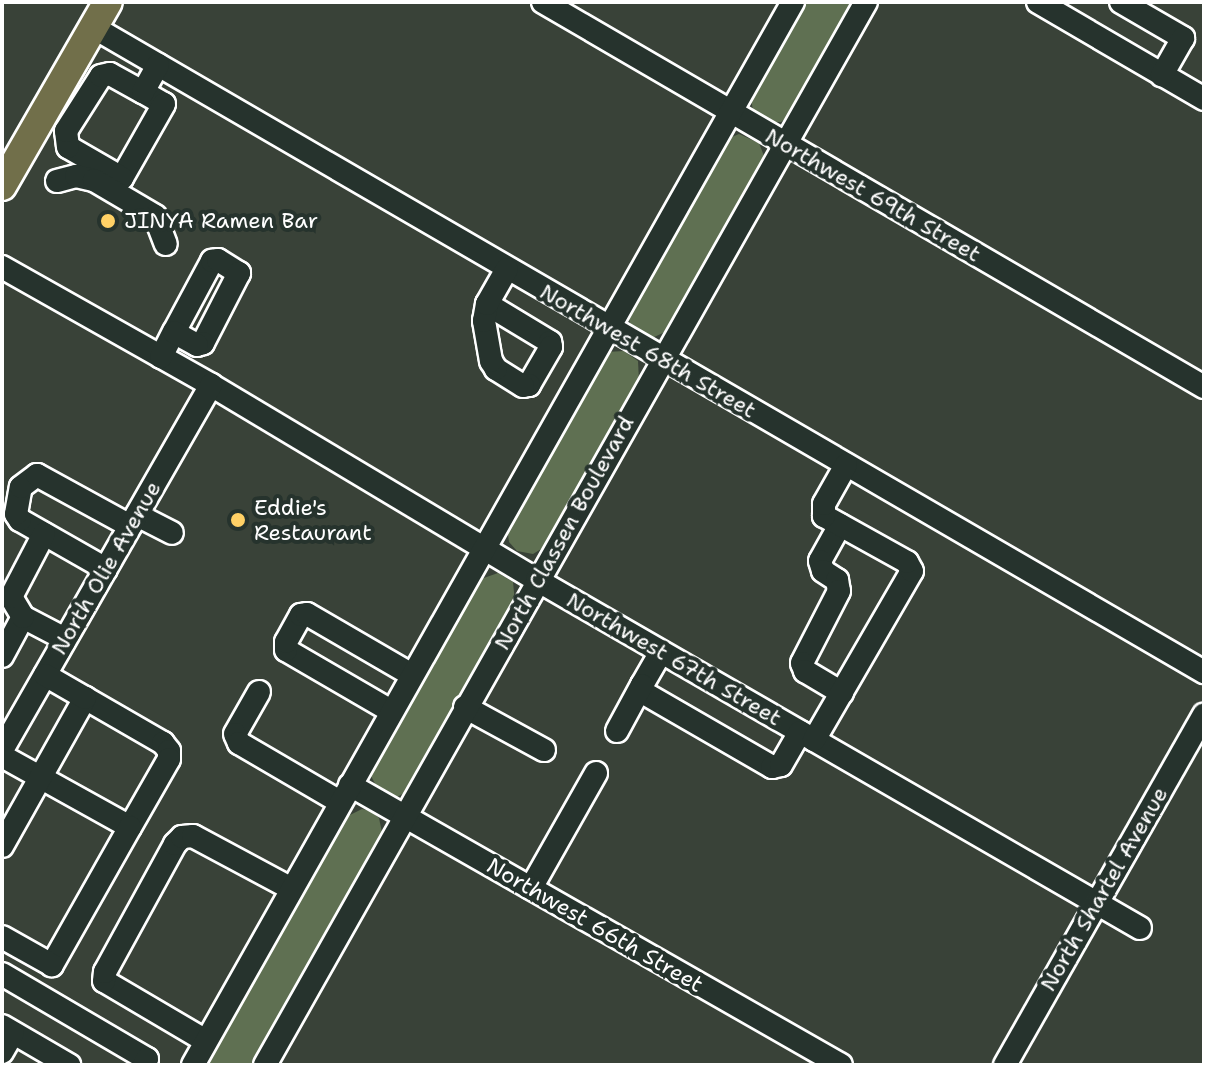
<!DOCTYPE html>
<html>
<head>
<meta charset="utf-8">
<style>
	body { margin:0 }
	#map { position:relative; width:1206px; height:1067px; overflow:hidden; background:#394238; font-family:"Shantell Sans",sans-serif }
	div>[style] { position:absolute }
	.green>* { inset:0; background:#5f7052 }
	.roads { filter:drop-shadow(2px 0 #fff) drop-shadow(-2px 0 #fff) drop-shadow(0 2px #fff) drop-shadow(0 -2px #fff) }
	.minor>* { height:22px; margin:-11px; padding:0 11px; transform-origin:11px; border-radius:11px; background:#26332d }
	.major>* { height:28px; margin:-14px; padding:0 14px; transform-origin:14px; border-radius:14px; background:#716f4a }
	.dots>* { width:22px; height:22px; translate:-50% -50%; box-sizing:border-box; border:4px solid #26332d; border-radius:50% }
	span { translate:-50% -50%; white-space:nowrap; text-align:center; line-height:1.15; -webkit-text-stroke:8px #26332d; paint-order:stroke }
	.street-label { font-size:22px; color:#fff }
	.poi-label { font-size:22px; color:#fff }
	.left { translate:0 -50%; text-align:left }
	.frame { position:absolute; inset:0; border:4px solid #fff; pointer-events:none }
</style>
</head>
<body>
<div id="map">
	<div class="green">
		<i style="clip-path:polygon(803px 2px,855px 2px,792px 114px,781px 122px,768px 122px,753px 111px,751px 98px)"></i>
		<i style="clip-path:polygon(739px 134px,759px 143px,764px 156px,762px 165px,667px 331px,650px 339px,631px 327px,628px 315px,727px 139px)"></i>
		<i style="clip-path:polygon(624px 351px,638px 361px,639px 381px,546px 546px,533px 554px,517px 551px,509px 542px,507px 527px,606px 352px)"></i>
		<i style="clip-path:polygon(498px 573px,513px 582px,515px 603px,410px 790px,397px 797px,380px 793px,371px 776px,373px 767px,481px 579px)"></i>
		<i style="clip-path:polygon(362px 809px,371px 811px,379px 818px,383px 837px,255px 1065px,205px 1065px,344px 818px)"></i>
	</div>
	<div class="roads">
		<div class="minor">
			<i style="left:543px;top:2px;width:765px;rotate:30.22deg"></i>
			<i style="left:1038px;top:2px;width:192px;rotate:30.3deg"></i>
			<i style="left:1121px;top:2px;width:72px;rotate:30.1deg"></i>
			<i style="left:1183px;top:38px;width:43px;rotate:119.6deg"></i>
			<i style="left:93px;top:27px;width:1285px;rotate:30.14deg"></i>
			<i style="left:143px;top:92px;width:24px;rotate:30deg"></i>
			<i style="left:164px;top:104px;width:85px;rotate:119.6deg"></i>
			<i style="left:122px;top:178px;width:62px;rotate:-150.1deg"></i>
			<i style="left:68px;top:147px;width:16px;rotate:-97deg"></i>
			<i style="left:66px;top:131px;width:65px;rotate:-57.5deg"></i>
			<i style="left:101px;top:76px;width:9px;rotate:-13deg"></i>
			<i style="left:110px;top:74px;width:38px;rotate:29deg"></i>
			<i style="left:143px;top:92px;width:31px;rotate:-61deg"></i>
			<i style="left:57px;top:181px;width:20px;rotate:-15deg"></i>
			<i style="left:76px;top:176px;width:18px;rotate:13deg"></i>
			<i style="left:94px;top:180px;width:71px;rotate:30.5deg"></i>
			<i style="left:155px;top:216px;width:30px;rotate:69deg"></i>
			<i style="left:2px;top:267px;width:240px;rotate:29.4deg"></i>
			<i style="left:211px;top:385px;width:380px;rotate:30.9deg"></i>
			<i style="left:537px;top:580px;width:696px;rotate:29.99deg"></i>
			<i style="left:487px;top:304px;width:74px;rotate:31.1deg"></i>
			<i style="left:550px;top:342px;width:5px;rotate:79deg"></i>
			<i style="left:551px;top:347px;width:44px;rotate:120.1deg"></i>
			<i style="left:529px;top:385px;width:6px;rotate:171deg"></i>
			<i style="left:523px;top:386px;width:32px;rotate:-148deg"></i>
			<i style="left:496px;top:369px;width:9px;rotate:-122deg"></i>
			<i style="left:491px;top:361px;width:41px;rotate:-99.9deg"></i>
			<i style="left:484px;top:321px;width:17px;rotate:-80deg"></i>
			<i style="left:487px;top:304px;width:40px;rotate:-60.3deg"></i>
			<i style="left:161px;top:357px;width:28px;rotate:-63deg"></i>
			<i style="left:174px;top:332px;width:81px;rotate:-61.8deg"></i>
			<i style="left:212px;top:261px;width:6px;rotate:-9deg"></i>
			<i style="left:218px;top:260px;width:25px;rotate:32deg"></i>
			<i style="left:239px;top:273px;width:79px;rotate:117.2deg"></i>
			<i style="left:203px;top:343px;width:6px;rotate:162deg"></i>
			<i style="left:197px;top:345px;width:26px;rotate:-151deg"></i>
			<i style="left:137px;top:515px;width:39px;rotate:27deg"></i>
			<i style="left:840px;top:525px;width:41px;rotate:119.1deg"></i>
			<i style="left:820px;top:561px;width:10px;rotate:73deg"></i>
			<i style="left:823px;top:571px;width:17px;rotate:33deg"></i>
			<i style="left:837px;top:580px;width:11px;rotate:80deg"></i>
			<i style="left:839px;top:591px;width:81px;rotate:117.2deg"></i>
			<i style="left:802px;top:663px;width:9px;rotate:69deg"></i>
			<i style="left:805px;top:671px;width:43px;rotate:30.7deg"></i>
			<i style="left:106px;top:569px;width:99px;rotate:-150.3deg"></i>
			<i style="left:20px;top:520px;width:7px;rotate:-124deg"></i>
			<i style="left:16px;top:514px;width:27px;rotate:-80deg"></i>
			<i style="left:21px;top:487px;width:20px;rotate:-37deg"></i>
			<i style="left:37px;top:475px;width:106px;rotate:28.7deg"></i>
			<i style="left:23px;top:617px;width:47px;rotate:27.6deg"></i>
			<i style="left:661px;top:652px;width:38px;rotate:120deg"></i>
			<i style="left:642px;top:685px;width:8px;rotate:76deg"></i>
			<i style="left:644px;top:693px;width:148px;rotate:30deg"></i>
			<i style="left:772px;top:767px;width:9px;rotate:-13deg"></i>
			<i style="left:781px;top:765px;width:38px;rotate:-60deg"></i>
			<i style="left:2px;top:656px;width:44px;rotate:-61.7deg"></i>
			<i style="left:23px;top:617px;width:23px;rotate:-121deg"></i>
			<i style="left:11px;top:597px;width:71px;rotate:-62.4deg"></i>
			<i style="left:259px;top:692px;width:48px;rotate:119.7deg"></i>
			<i style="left:235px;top:734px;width:10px;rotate:66deg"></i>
			<i style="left:239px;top:743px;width:117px;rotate:30.3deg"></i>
			<i style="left:85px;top:698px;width:90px;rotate:30deg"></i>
			<i style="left:163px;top:743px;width:10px;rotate:53deg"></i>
			<i style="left:169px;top:751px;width:8px;rotate:90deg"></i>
			<i style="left:169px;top:759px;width:78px;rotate:119.8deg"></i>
			<i style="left:465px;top:707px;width:90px;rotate:28.6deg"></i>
			<i style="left:391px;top:711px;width:121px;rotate:-149.8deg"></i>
			<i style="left:286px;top:650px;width:8px;rotate:-90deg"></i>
			<i style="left:286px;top:642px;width:31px;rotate:-61deg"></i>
			<i style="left:301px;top:615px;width:6px;rotate:-9deg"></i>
			<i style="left:307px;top:614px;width:121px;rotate:30.2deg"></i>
			<i style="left:617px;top:731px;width:52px;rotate:-61.5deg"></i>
			<i style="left:814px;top:740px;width:195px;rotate:-59.9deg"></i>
			<i style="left:912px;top:571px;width:10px;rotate:-119deg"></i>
			<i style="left:907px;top:562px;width:95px;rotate:-151deg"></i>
			<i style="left:824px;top:516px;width:12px;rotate:-90deg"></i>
			<i style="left:824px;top:504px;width:45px;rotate:-60.6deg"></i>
			<i style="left:2px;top:750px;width:421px;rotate:-60.2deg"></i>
			<i style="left:2px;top:756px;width:146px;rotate:29deg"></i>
			<i style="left:130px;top:827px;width:159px;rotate:119.5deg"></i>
			<i style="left:52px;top:965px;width:57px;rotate:-150.8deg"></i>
			<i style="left:350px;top:785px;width:565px;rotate:29.69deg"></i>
			<i style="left:2px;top:846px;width:170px;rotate:-60.7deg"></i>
			<i style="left:85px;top:698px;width:46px;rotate:-150.1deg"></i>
			<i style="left:531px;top:888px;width:132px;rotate:-60.5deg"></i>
			<i style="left:2px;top:974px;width:168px;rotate:30.4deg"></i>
			<i style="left:147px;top:1059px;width:7px;rotate:117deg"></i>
			<i style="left:2px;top:1026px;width:78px;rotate:30.2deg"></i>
			<i style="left:206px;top:1041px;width:118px;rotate:-149.5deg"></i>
			<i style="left:104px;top:981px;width:9px;rotate:-84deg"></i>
			<i style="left:105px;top:972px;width:146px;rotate:-61.3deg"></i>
			<i style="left:175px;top:844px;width:10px;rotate:-45deg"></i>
			<i style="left:182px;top:837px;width:11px;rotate:-5deg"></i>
			<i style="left:193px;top:836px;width:112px;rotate:28.2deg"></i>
			<i style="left:2px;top:1052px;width:22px;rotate:-60deg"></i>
			<i style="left:193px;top:1065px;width:1221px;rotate:-60.56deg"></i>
			<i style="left:265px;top:1065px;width:1221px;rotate:-60.52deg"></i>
			<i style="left:1005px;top:1065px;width:403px;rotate:-60.4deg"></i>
		</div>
		<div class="major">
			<i style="left:2px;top:186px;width:212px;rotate:-60.1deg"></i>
		</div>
	</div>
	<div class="dots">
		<i style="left:108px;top:221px;background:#ffd166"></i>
		<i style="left:238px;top:520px;background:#ffd166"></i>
	</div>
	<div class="street-label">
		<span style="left:873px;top:195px;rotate:30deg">Northwest 69th Street</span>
		<span style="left:648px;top:351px;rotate:30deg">Northwest 68th Street</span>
		<span style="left:564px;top:533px;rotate:-61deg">North Classen Boulevard</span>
		<span style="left:106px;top:568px;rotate:-60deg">North Olie Avenue</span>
		<span style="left:674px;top:659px;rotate:30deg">Northwest 67th Street</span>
		<span style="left:1104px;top:889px;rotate:-60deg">North Shartel Avenue</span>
		<span style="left:595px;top:925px;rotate:30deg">Northwest 66th Street</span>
	</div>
	<div class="poi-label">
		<span class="left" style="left:124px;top:221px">JINYA Ramen Bar</span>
		<span class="left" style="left:254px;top:520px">Eddie's<br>Restaurant</span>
	</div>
	<div class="frame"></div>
</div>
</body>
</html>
